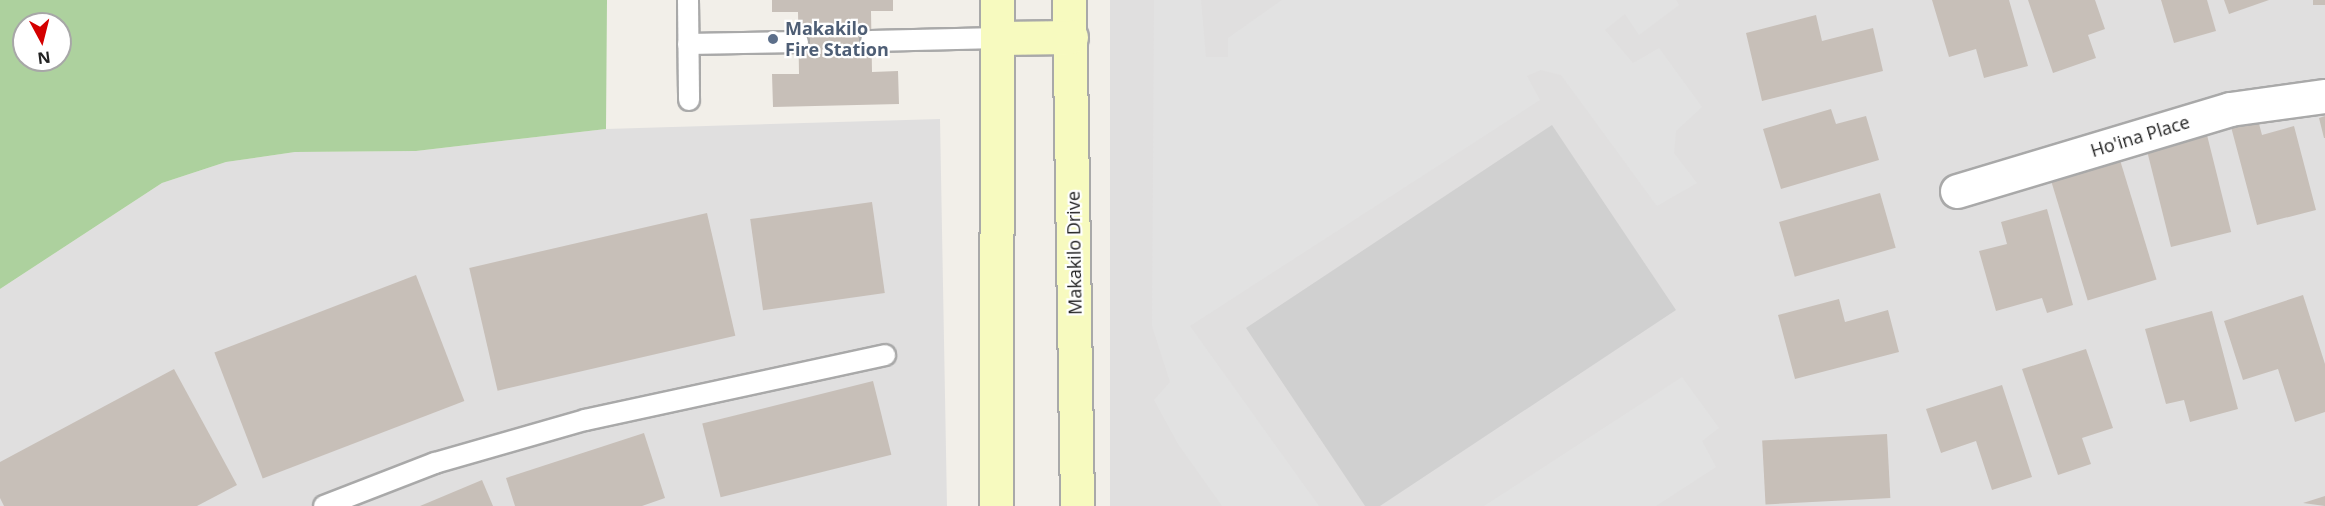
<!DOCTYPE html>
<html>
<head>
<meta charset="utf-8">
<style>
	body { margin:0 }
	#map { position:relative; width:2325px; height:506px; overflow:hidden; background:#f2efe9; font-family:"Open Sans",sans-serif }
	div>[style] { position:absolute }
	.residential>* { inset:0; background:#e0dfdf; transform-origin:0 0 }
	.religious>* { inset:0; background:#d0d0d0 }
	.forest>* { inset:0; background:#add19e }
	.parking>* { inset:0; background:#e2e2e2 }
	.building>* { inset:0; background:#c7bfb8; transform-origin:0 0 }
	.roads { filter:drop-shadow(2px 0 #a9a9a9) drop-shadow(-2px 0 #a9a9a9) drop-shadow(0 2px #a9a9a9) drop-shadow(0 -2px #a9a9a9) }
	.service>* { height:20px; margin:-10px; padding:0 10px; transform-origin:10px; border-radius:10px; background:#fff }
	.minor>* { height:33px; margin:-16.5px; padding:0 16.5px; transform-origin:16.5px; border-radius:16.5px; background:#fff }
	.secondary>* { height:33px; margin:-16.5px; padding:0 16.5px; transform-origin:16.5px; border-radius:16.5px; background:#f7fabf }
	.dots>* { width:16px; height:16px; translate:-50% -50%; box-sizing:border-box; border:3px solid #fff; border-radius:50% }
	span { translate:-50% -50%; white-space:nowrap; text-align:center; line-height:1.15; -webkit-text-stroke:4.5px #fff; paint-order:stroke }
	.service-label { font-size:18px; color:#4e5e75; font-weight:700 }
	.left { translate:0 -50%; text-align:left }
	.street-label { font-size:18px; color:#222 }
	.north { position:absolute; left:12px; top:12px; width:60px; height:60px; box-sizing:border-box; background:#fff; border:2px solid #a7a7a7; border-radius:50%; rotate:173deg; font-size:16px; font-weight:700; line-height:24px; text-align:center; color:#222 }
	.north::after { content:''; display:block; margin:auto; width:21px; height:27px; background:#d40000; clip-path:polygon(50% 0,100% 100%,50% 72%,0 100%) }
</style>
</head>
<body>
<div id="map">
	<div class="residential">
		<i style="left:1110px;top:0;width:1215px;height:506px"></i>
		<i style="clip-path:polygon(940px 119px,947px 506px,0 506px,0 289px,162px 183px,226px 162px,295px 152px,416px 151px,606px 129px)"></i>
	</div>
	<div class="religious">
		<i style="clip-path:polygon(1552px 125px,1676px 310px,1380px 506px,1365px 506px,1246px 328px)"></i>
	</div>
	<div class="forest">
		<i style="clip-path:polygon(evenodd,0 0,607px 0,606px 129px,416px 151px,295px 152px,226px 162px,162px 183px,0 289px,0 0,24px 24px,60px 24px,60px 60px,24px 60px,24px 24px)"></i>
	</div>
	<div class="parking">
		<i style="clip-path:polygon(1154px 0,1201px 0,1206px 57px,1228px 57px,1228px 38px,1282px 0,1676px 0,1679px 5px,1639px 35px,1625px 14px,1605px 30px,1633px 63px,1659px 48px,1702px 107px,1676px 131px,1674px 153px,1697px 183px,1657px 206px,1561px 75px,1541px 70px,1527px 76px,1540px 100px,1190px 326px,1319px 506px,1222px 506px,1178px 444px,1154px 400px,1170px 382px,1152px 326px)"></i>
		<i style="clip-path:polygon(1682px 377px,1719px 428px,1702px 441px,1716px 467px,1656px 506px,1484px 506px)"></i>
	</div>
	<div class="building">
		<i style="clip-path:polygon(772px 0,893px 0,893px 11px,871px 11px,872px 72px,898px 71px,899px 104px,773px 107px,772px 74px,799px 74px,798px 12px,772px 12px)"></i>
		<i style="clip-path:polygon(1932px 0,2009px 0,2028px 66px,1984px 78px,1976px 49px,1949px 57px)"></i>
		<i style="clip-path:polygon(2028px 0,2095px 0,2105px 29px,2088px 35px,2096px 58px,2053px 73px)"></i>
		<i style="clip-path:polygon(2161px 0,2207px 0,2216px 31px,2174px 43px)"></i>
		<i style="clip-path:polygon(2224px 0,2269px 0,2229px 14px)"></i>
		<i style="left:2313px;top:0;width:12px;height:5px"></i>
		<i style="clip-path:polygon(1816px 15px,1822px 41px,1873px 28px,1883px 71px,1762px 101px,1746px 33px)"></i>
		<i style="clip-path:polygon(1831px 109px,1836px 124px,1866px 116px,1879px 160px,1781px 189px,1763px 129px)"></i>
		<i style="clip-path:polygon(2257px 116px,2262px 135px,2294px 126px,2316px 210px,2257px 225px,2230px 123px)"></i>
		<i style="clip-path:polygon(2325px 116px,2325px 138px,2324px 138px,2319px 118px)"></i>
		<i style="left:2207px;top:135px;width:100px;height:62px;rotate:76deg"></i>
		<i style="left:2120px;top:160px;width:125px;height:72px;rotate:73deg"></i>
		<i style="left:1880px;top:193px;width:57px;height:105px;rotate:74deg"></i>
		<i style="left:872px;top:202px;width:92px;height:123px;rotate:82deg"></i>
		<i style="clip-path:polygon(2047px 209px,2073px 305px,2047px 313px,2042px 298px,1996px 311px,1979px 251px,2007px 244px,2001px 222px)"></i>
		<i style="left:707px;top:213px;width:126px;height:244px;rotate:77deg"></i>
		<i style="left:416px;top:275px;width:135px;height:216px;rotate:69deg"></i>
		<i style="clip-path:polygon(2303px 295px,2325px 364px,2325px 412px,2295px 422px,2278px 369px,2243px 380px,2224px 321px)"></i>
		<i style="clip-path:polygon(1839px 299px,1845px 322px,1888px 310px,1899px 352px,1795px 379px,1778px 315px)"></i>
		<i style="clip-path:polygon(2212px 311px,2238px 409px,2190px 422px,2184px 400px,2166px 404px,2145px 329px)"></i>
		<i style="clip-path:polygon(2086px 349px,2113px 428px,2082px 438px,2091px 464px,2058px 475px,2022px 369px)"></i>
		<i style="clip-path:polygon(174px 369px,237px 485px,197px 506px,4px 506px,0 498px,0 462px)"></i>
		<i style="left:873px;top:381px;width:76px;height:176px;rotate:76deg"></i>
		<i style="clip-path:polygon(2002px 385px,2032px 477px,1992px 490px,1976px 441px,1941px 453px,1926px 409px)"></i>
		<i style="clip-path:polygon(644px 433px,665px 498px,642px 506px,515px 506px,506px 478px)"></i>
		<i style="left:1887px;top:434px;width:64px;height:125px;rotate:87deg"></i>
		<i style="clip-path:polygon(482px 480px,493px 506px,420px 506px)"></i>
		<i style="clip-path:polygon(2325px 496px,2325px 506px,2303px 503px)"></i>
	</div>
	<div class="roads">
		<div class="service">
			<i style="left:688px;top:0;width:100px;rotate:89.4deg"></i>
			<i style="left:871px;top:41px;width:128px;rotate:-1.3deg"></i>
			<i style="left:688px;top:44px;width:110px;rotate:-1deg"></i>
			<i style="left:324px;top:506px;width:119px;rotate:-21.2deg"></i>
			<i style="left:435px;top:463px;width:156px;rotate:-16deg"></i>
			<i style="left:585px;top:420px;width:307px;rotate:-12.2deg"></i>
		</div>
		<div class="minor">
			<i style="left:1957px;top:191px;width:285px;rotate:-16.7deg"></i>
			<i style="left:2230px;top:109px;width:96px;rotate:-7.8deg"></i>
		</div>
		<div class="secondary">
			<i style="left:1069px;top:0;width:506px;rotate:89.09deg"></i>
			<i style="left:999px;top:38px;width:72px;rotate:-0.8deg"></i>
			<i style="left:996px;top:506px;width:506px;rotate:-89.89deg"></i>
		</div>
	</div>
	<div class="dots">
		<i style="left:773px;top:39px;background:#5c6f8a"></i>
	</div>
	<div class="service-label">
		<span class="left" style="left:785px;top:39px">Makakilo<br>Fire Station</span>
	</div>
	<div class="street-label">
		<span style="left:2140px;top:136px;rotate:-17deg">Ho'ina Place</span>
		<span style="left:1074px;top:253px;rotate:-91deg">Makakilo Drive</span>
	</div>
	<div class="north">N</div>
</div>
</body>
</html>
